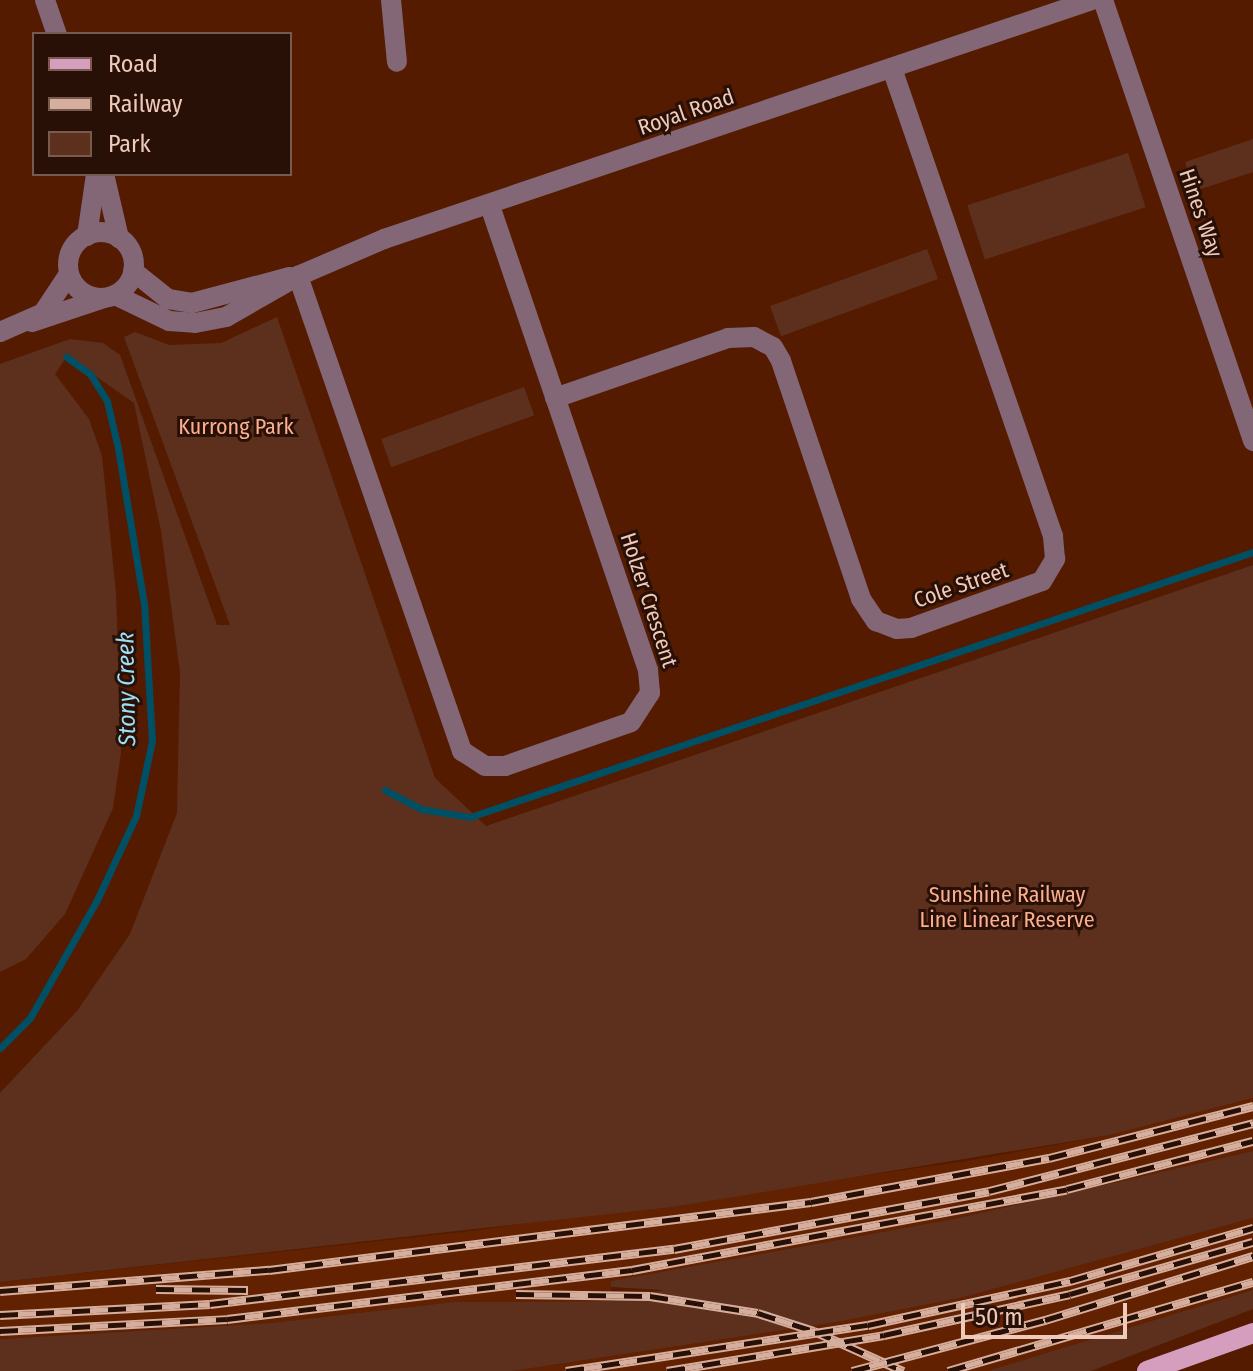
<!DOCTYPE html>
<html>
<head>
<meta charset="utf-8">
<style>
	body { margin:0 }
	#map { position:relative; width:1253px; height:1371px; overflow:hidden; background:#541b00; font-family:"Fira Sans Condensed",sans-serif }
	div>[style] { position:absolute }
	.built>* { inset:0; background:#622100 }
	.green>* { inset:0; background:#5c301d; transform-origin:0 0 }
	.stream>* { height:7px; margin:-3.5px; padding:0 3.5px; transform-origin:3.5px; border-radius:3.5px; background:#005065 }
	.minor>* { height:20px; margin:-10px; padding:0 10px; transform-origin:10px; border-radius:10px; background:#836777 }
	.minor>.ring { margin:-10px; padding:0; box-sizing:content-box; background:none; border:20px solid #836777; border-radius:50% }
	.major>* { height:20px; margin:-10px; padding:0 10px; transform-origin:10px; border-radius:10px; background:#d59ebe }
	.rail>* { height:9px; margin-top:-4.5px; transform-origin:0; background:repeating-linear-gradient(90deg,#291006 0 18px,#d6ae9d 0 36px); box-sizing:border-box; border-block:2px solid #d6ae9d }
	span { translate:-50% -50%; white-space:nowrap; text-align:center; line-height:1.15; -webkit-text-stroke:6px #291006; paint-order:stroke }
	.street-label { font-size:22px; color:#efcabb }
	.park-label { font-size:22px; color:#fbaf90 }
	.water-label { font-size:24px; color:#9ee0f8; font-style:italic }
	.legend { position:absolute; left:32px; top:32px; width:260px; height:144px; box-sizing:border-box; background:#291006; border:2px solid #785a4e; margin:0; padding:10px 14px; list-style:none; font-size:24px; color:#efcabb }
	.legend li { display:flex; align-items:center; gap:16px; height:40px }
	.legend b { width:40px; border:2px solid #785a4e }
	.scale { position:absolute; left:961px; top:1303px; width:166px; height:36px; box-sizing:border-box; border:4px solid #efcabb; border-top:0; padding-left:10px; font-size:24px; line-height:28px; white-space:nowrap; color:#efcabb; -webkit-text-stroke:6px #291006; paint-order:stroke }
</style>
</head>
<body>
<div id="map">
	<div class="built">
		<i style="clip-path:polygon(1253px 1098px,1253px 1151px,954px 1219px,612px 1281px,610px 1301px,454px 1302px,271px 1323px,0 1339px,0 1282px,463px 1232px,967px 1161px,1110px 1135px)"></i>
		<i style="clip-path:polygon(1253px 1218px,1253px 1290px,987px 1371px,512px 1371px,837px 1322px,960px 1298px)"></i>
	</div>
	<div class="green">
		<i style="clip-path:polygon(1253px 139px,1253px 172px,1195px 191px,1185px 162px)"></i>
		<i style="left:1128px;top:153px;width:57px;height:169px;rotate:72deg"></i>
		<i style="left:927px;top:249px;width:32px;height:167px;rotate:70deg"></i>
		<i style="clip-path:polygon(277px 317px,435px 778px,486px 826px,1253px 565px,1253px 1098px,1110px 1135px,672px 1207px,0 1282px,0 1093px,77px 1011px,130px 934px,177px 813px,180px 672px,161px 531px,134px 403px,67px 356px,55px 374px,89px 419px,102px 456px,116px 593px,121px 753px,113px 808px,65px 914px,26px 959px,0 972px,0 364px,70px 339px,103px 343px,120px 355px,217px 625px,230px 625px,124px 337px,135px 332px,169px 345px,221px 343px)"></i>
		<i style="left:524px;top:387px;width:30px;height:152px;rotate:70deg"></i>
		<i style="clip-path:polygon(1253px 1151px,1253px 1218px,960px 1298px,837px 1322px,512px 1371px,0 1371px,0 1339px,271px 1323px,454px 1302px,610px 1301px,664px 1290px,611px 1287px,611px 1281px,954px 1219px)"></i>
		<i style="clip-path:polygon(1253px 1290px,1253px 1309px,1091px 1371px,987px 1371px)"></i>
	</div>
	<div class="stream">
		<i style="left:385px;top:790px;width:41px;rotate:27.8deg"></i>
		<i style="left:421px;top:809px;width:50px;rotate:9.3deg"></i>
		<i style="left:470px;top:817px;width:827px;rotate:-18.7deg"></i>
		<i style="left:0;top:1048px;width:42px;rotate:-45deg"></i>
		<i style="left:30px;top:1018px;width:136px;rotate:-60.4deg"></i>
		<i style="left:97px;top:900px;width:93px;rotate:-65.1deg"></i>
		<i style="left:136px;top:816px;width:77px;rotate:-78deg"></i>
		<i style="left:152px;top:741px;width:137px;rotate:-93.3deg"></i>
		<i style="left:144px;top:604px;width:158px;rotate:-99.5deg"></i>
		<i style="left:118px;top:448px;width:48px;rotate:-103.2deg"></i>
		<i style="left:107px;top:401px;width:32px;rotate:-122deg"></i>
		<i style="left:90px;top:374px;width:29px;rotate:-144deg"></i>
	</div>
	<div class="minor">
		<i style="left:45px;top:0;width:36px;rotate:71deg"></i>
		<i style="left:391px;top:0;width:62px;rotate:84.5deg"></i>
		<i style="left:1103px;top:0;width:466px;rotate:71.2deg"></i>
		<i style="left:104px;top:174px;width:66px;rotate:76.8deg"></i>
		<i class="ring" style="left:68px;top:232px;width:46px;height:46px"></i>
		<i style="left:87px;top:236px;width:63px;rotate:-81.7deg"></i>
		<i style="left:133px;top:271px;width:45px;rotate:38.7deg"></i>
		<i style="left:168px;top:299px;width:24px;rotate:9deg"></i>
		<i style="left:192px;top:303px;width:101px;rotate:-14.9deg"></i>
		<i style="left:298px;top:276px;width:503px;rotate:70.95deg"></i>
		<i style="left:462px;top:751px;width:27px;rotate:33deg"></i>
		<i style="left:485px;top:766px;width:20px"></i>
		<i style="left:505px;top:766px;width:133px;rotate:-19.2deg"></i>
		<i style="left:631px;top:722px;width:35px;rotate:-57deg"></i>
		<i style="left:650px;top:693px;width:23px;rotate:-95deg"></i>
		<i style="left:648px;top:670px;width:492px;rotate:-108.8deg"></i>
		<i style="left:115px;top:295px;width:60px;rotate:25.7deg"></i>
		<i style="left:169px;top:321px;width:26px;rotate:4deg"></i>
		<i style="left:195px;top:323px;width:32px;rotate:-11deg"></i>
		<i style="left:226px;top:317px;width:83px;rotate:-29.7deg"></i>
		<i style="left:298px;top:276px;width:94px;rotate:-23.3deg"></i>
		<i style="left:384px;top:239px;width:747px;rotate:-18.65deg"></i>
		<i style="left:32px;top:322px;width:76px;rotate:-18.4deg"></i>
		<i style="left:0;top:332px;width:47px;rotate:-23.8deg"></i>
		<i style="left:43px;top:313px;width:47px;rotate:-56.3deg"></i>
		<i style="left:555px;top:398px;width:183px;rotate:-19.1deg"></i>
		<i style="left:728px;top:338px;width:26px;rotate:-2deg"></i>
		<i style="left:754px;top:337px;width:21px;rotate:28deg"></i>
		<i style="left:773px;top:347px;width:16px;rotate:60deg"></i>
		<i style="left:781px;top:361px;width:251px;rotate:71.4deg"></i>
		<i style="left:861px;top:599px;width:27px;rotate:56deg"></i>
		<i style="left:876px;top:621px;width:22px;rotate:21deg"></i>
		<i style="left:897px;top:629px;width:14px;rotate:-4deg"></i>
		<i style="left:911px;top:628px;width:139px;rotate:-19.7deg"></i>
		<i style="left:1042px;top:581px;width:26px;rotate:-59deg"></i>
		<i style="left:1055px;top:559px;width:23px;rotate:-95deg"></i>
		<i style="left:1053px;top:536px;width:495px;rotate:-109deg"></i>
	</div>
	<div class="major">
		<i style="left:1147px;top:1371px;width:113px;rotate:-19.7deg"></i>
	</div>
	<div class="rail">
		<i style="left:156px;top:1289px;width:92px;rotate:0.6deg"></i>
		<i style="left:0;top:1291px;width:270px;rotate:-4.5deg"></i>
		<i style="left:269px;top:1270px;width:546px;rotate:-7.15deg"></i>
		<i style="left:811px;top:1202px;width:242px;rotate:-10.5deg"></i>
		<i style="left:1049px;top:1158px;width:211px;rotate:-14.3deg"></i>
		<i style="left:516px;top:1294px;width:134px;rotate:0.9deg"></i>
		<i style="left:650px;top:1296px;width:109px;rotate:8.9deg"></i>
		<i style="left:758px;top:1313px;width:59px;rotate:17.8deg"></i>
		<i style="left:814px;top:1331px;width:98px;rotate:24.2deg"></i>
		<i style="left:0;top:1315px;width:210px;rotate:-3deg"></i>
		<i style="left:210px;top:1304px;width:467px;rotate:-6.8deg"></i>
		<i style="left:674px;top:1249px;width:320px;rotate:-10.4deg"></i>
		<i style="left:989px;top:1191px;width:273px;rotate:-14.4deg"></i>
		<i style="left:0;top:1331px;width:227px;rotate:-3deg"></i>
		<i style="left:227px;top:1319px;width:408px;rotate:-6.9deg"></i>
		<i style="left:632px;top:1270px;width:442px;rotate:-10.5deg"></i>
		<i style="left:1067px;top:1189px;width:192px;rotate:-14.5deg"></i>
		<i style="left:566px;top:1371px;width:305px;rotate:-8.7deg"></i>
		<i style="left:868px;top:1325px;width:207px;rotate:-12.3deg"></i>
		<i style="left:1070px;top:1281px;width:191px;rotate:-16.2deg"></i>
		<i style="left:667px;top:1371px;width:220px;rotate:-9.4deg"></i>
		<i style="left:884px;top:1335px;width:190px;rotate:-12.4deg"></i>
		<i style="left:1070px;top:1294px;width:190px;rotate:-15.9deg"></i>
		<i style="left:852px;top:1371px;width:200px;rotate:-14.8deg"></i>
		<i style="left:1045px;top:1320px;width:218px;rotate:-17.1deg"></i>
		<i style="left:948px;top:1371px;width:318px;rotate:-16.3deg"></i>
	</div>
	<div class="street-label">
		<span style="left:686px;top:112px;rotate:-19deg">Royal Road</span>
		<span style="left:1201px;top:213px;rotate:71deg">Hines Way</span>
		<span style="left:961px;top:585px;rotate:-19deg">Cole Street</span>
		<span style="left:649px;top:600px;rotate:72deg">Holzer Crescent</span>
	</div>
	<div class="park-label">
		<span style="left:236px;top:427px">Kurrong Park</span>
		<span style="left:1007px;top:907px">Sunshine Railway<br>Line Linear Reserve</span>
	</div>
	<div class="water-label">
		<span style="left:127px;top:689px;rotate:-91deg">Stony Creek</span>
	</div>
	<ul class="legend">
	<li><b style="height:10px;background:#d59ebe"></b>Road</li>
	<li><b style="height:10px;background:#d6ae9d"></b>Railway</li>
	<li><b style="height:22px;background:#5c301d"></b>Park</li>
	</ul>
	<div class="scale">50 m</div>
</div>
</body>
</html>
